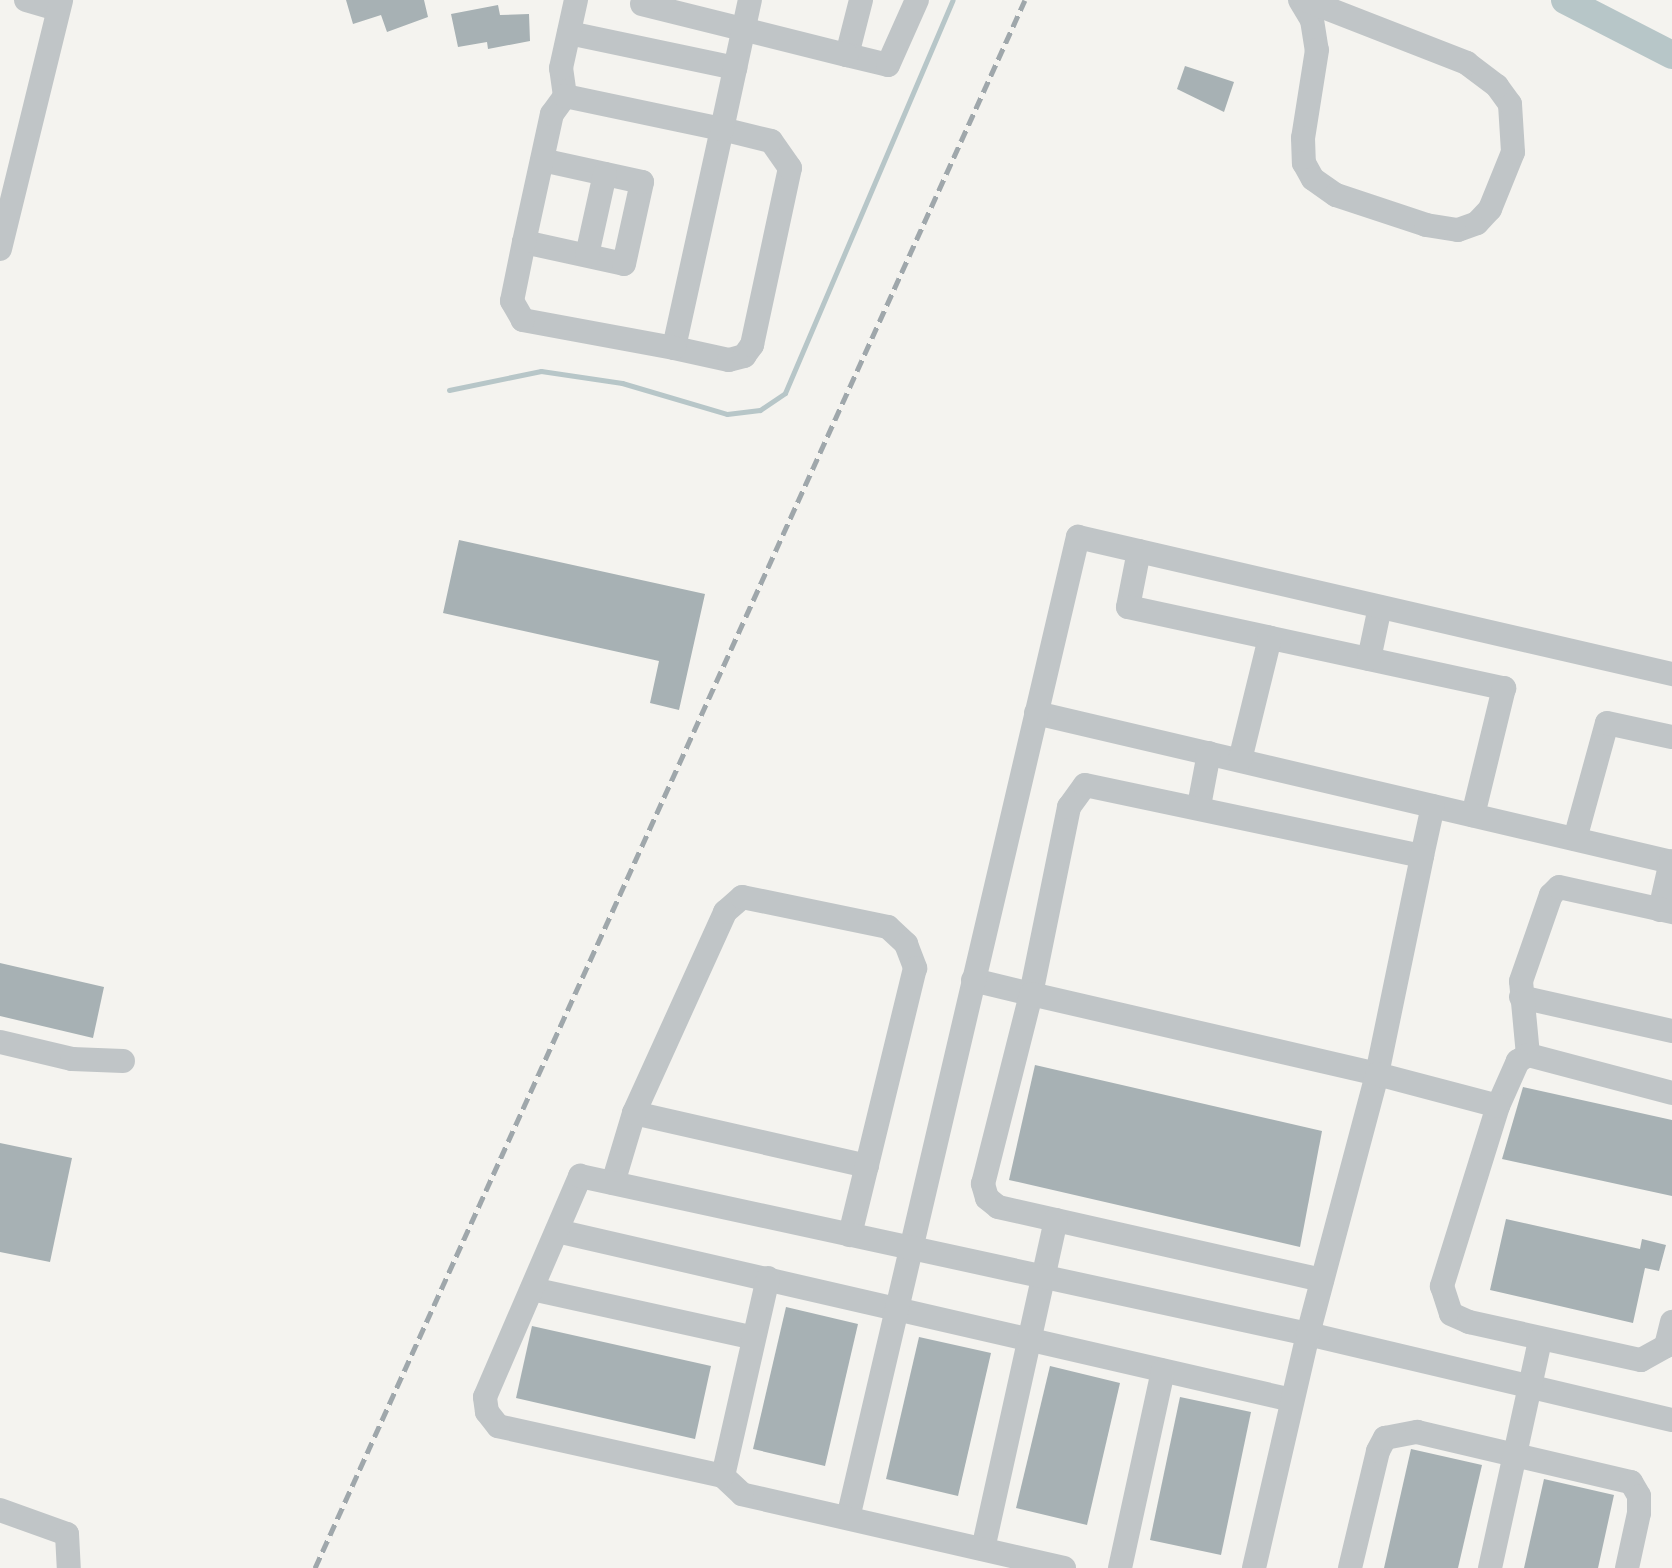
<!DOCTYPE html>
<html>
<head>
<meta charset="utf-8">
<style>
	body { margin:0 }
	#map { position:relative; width:1672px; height:1568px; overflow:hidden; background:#f4f3ef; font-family:Manrope,sans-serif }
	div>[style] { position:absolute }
	.stream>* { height:5px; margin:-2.5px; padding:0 2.5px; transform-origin:2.5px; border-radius:2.5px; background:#b7c6c8 }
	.river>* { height:28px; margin:-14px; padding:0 14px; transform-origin:14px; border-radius:14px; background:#b7c6c8 }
	.building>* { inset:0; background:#a7b1b4 }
	.minor>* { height:24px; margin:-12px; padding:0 12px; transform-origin:12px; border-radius:12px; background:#c0c5c7 }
	.rail>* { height:5px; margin-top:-2.5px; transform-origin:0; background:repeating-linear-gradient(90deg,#9fa7ab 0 12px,transparent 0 18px) }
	span { translate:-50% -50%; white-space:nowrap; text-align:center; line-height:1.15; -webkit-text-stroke:8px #fff; paint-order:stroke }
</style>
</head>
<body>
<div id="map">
	<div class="stream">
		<i style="left:449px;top:390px;width:94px;rotate:-11.7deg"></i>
		<i style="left:541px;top:371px;width:82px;rotate:8.4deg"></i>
		<i style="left:622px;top:383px;width:109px;rotate:16.4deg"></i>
		<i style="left:727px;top:414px;width:33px;rotate:-7deg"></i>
		<i style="left:760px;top:410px;width:30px;rotate:-34deg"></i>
		<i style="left:785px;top:393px;width:427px;rotate:-66.9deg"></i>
	</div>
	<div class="river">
		<i style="left:1565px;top:0;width:120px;rotate:27.2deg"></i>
	</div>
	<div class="building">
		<i style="clip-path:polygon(346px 0,424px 0,428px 17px,387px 32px,381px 15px,353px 24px)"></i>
		<i style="clip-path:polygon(498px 5px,500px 15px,529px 14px,530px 41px,488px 49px,487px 42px,458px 47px,451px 14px)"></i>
		<i style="clip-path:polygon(1185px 66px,1234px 82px,1224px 112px,1177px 89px)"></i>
		<i style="clip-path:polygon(459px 540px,705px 594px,679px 710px,650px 703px,659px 661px,443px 613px)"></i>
		<i style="clip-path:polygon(0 963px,104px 987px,93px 1038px,0 1016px)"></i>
		<i style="clip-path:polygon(1035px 1065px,1322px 1131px,1300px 1247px,1009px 1180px)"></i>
		<i style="clip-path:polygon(1523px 1087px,1672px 1120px,1672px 1196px,1502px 1159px)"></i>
		<i style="clip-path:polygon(0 1143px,72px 1158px,50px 1262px,0 1252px)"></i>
		<i style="clip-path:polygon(1506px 1219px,1640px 1249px,1642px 1239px,1666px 1245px,1659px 1271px,1645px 1268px,1633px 1323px,1490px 1290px)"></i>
		<i style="clip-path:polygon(786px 1307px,858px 1324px,825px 1466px,753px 1449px)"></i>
		<i style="clip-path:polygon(532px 1326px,711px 1366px,695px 1439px,516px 1398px)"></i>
		<i style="clip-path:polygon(919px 1337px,991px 1353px,958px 1496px,886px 1479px)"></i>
		<i style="clip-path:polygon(1050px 1366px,1120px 1383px,1087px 1525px,1016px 1508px)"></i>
		<i style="clip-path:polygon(1180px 1397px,1251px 1412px,1221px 1555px,1150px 1540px)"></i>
		<i style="clip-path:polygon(1411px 1449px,1482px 1465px,1458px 1568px,1384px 1568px)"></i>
		<i style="clip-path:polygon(1544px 1479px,1614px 1495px,1598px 1568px,1524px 1568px)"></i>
	</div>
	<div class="minor">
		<i style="left:26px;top:0;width:33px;rotate:16deg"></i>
		<i style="left:861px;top:0;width:57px;rotate:104.3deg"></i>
		<i style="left:847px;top:55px;width:42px;rotate:13.7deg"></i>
		<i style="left:888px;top:65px;width:71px;rotate:-66deg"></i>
		<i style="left:1300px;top:0;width:23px;rotate:59deg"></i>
		<i style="left:1312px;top:20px;width:30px;rotate:81deg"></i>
		<i style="left:1317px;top:50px;width:89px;rotate:99deg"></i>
		<i style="left:1303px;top:138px;width:25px;rotate:88deg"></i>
		<i style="left:1304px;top:163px;width:18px;rotate:61deg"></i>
		<i style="left:1313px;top:179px;width:28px;rotate:35deg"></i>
		<i style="left:1336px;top:195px;width:95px;rotate:18.4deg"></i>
		<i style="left:1426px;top:225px;width:32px;rotate:9deg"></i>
		<i style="left:1458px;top:230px;width:20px;rotate:-20deg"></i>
		<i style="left:1477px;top:223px;width:19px;rotate:-47deg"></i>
		<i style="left:1490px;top:209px;width:61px;rotate:-68deg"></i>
		<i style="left:1513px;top:152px;width:48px;rotate:-93.6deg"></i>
		<i style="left:1510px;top:104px;width:22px;rotate:-126deg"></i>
		<i style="left:1497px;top:86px;width:38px;rotate:-143deg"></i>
		<i style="left:1467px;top:63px;width:174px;rotate:-158.7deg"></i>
		<i style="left:642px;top:4px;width:211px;rotate:14deg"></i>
		<i style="left:569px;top:33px;width:170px;rotate:11.9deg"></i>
		<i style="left:565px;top:96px;width:28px;rotate:-98deg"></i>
		<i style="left:561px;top:68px;width:70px;rotate:-77.6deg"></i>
		<i style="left:524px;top:242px;width:102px;rotate:12.4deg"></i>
		<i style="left:624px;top:264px;width:84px;rotate:-77.6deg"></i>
		<i style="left:642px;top:182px;width:102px;rotate:-167.6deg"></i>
		<i style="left:0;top:249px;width:256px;rotate:-76.2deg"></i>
		<i style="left:587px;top:255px;width:83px;rotate:-77.5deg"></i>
		<i style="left:674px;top:348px;width:56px;rotate:12.3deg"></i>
		<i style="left:729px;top:360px;width:16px;rotate:-15deg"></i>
		<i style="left:744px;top:356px;width:14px;rotate:-54deg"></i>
		<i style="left:752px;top:345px;width:181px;rotate:-77.9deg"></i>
		<i style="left:790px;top:168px;width:33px;rotate:-125deg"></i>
		<i style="left:771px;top:141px;width:50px;rotate:-166.2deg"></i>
		<i style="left:722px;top:129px;width:224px;rotate:102.4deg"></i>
		<i style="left:674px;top:348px;width:154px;rotate:-169.5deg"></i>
		<i style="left:523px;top:320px;width:22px;rotate:-120deg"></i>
		<i style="left:512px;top:301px;width:60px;rotate:-78.5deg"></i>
		<i style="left:524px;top:242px;width:131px;rotate:-77.7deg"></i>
		<i style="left:552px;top:114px;width:22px;rotate:-54deg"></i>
		<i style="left:565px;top:96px;width:160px;rotate:11.9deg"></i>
		<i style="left:722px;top:129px;width:132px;rotate:-77.8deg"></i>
		<i style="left:1139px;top:551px;width:57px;rotate:101.1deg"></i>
		<i style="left:1128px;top:607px;width:385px;rotate:12.2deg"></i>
		<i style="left:1504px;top:688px;width:131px;rotate:103.7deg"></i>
		<i style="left:1369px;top:659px;width:53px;rotate:-78.1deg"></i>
		<i style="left:1036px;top:713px;width:653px;rotate:13.19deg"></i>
		<i style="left:1240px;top:760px;width:126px;rotate:-76.2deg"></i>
		<i style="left:1199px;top:806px;width:54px;rotate:-79.3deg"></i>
		<i style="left:1575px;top:839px;width:120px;rotate:-74.6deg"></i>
		<i style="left:1607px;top:723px;width:66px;rotate:12.2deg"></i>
		<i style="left:1660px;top:910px;width:50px;rotate:-77.3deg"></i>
		<i style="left:973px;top:980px;width:60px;rotate:13.6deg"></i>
		<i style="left:1031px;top:994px;width:191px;rotate:-78.5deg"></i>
		<i style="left:1069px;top:807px;width:27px;rotate:-54deg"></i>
		<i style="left:1085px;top:785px;width:344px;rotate:11.9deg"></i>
		<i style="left:1422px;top:856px;width:51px;rotate:-77.6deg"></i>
		<i style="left:1521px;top:997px;width:155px;rotate:12.7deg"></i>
		<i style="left:0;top:1042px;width:74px;rotate:13.3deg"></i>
		<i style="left:72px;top:1059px;width:51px;rotate:2.2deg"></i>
		<i style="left:1528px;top:1055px;width:74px;rotate:-95.4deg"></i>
		<i style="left:1521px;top:981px;width:91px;rotate:-70.8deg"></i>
		<i style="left:1551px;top:895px;width:11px;rotate:-45deg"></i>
		<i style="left:1559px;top:887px;width:116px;rotate:12.5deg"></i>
		<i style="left:1672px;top:1093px;width:149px;rotate:-165.2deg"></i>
		<i style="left:1528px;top:1055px;width:12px;rotate:149deg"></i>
		<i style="left:1518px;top:1061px;width:49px;rotate:114deg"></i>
		<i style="left:1498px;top:1106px;width:189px;rotate:107.3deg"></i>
		<i style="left:1442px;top:1286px;width:29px;rotate:72deg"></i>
		<i style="left:1451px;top:1314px;width:20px;rotate:24deg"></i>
		<i style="left:1469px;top:1322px;width:176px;rotate:12.5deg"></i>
		<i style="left:1641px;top:1360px;width:29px;rotate:-29deg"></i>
		<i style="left:1666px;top:1346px;width:25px;rotate:-76deg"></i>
		<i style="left:634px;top:1113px;width:239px;rotate:12.8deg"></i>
		<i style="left:613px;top:1183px;width:73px;rotate:-73.3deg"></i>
		<i style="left:634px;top:1113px;width:221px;rotate:-65.6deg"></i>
		<i style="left:725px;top:912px;width:23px;rotate:-41deg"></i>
		<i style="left:742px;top:897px;width:149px;rotate:11.6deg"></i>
		<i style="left:888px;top:927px;width:25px;rotate:43deg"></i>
		<i style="left:906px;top:944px;width:26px;rotate:69deg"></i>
		<i style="left:915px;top:968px;width:275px;rotate:103.7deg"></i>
		<i style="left:557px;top:1231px;width:754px;rotate:12.95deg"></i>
		<i style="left:1322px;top:1280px;width:332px;rotate:-167.3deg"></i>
		<i style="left:998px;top:1207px;width:14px;rotate:-141deg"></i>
		<i style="left:987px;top:1198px;width:15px;rotate:-106deg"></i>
		<i style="left:983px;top:1184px;width:196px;rotate:-75.8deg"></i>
		<i style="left:1031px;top:994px;width:355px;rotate:13deg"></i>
		<i style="left:1377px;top:1074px;width:223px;rotate:-78.3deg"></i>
		<i style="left:532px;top:1289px;width:227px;rotate:12.4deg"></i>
		<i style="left:723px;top:1476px;width:203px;rotate:-77.2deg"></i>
		<i style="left:0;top:1510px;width:71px;rotate:19.7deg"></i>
		<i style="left:67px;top:1534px;width:34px;rotate:87deg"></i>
		<i style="left:848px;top:1518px;width:1008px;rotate:-76.81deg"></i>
		<i style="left:1078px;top:537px;width:610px;rotate:12.99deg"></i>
		<i style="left:983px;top:1549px;width:337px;rotate:-77.5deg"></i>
		<i style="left:1064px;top:1568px;width:330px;rotate:-167.1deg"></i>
		<i style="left:742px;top:1494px;width:26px;rotate:-137deg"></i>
		<i style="left:723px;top:1476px;width:230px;rotate:-167.5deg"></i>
		<i style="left:498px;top:1426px;width:18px;rotate:-128deg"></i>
		<i style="left:487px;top:1412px;width:15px;rotate:-98deg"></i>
		<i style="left:485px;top:1397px;width:241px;rotate:-66.7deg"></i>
		<i style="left:580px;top:1176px;width:745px;rotate:12.25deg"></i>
		<i style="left:1308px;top:1334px;width:374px;rotate:13.3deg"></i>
		<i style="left:1120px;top:1568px;width:202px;rotate:-77.7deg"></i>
		<i style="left:1254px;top:1568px;width:240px;rotate:-77deg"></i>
		<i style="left:1308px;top:1334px;width:269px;rotate:-75.1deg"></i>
		<i style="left:1377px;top:1074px;width:125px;rotate:14.8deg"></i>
		<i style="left:1350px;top:1568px;width:120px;rotate:-76.5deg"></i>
		<i style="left:1378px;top:1451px;width:15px;rotate:-62deg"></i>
		<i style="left:1385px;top:1438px;width:33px;rotate:-11deg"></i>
		<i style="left:1417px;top:1432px;width:220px;rotate:13.2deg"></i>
		<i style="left:1631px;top:1482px;width:16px;rotate:60deg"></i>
		<i style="left:1639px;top:1496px;width:17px;rotate:90deg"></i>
		<i style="left:1639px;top:1513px;width:56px;rotate:102.3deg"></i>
		<i style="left:1490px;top:1568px;width:233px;rotate:-77.6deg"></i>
	</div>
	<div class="rail">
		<i style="left:315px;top:1568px;width:1721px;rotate:-65.64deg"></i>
	</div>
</div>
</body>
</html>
